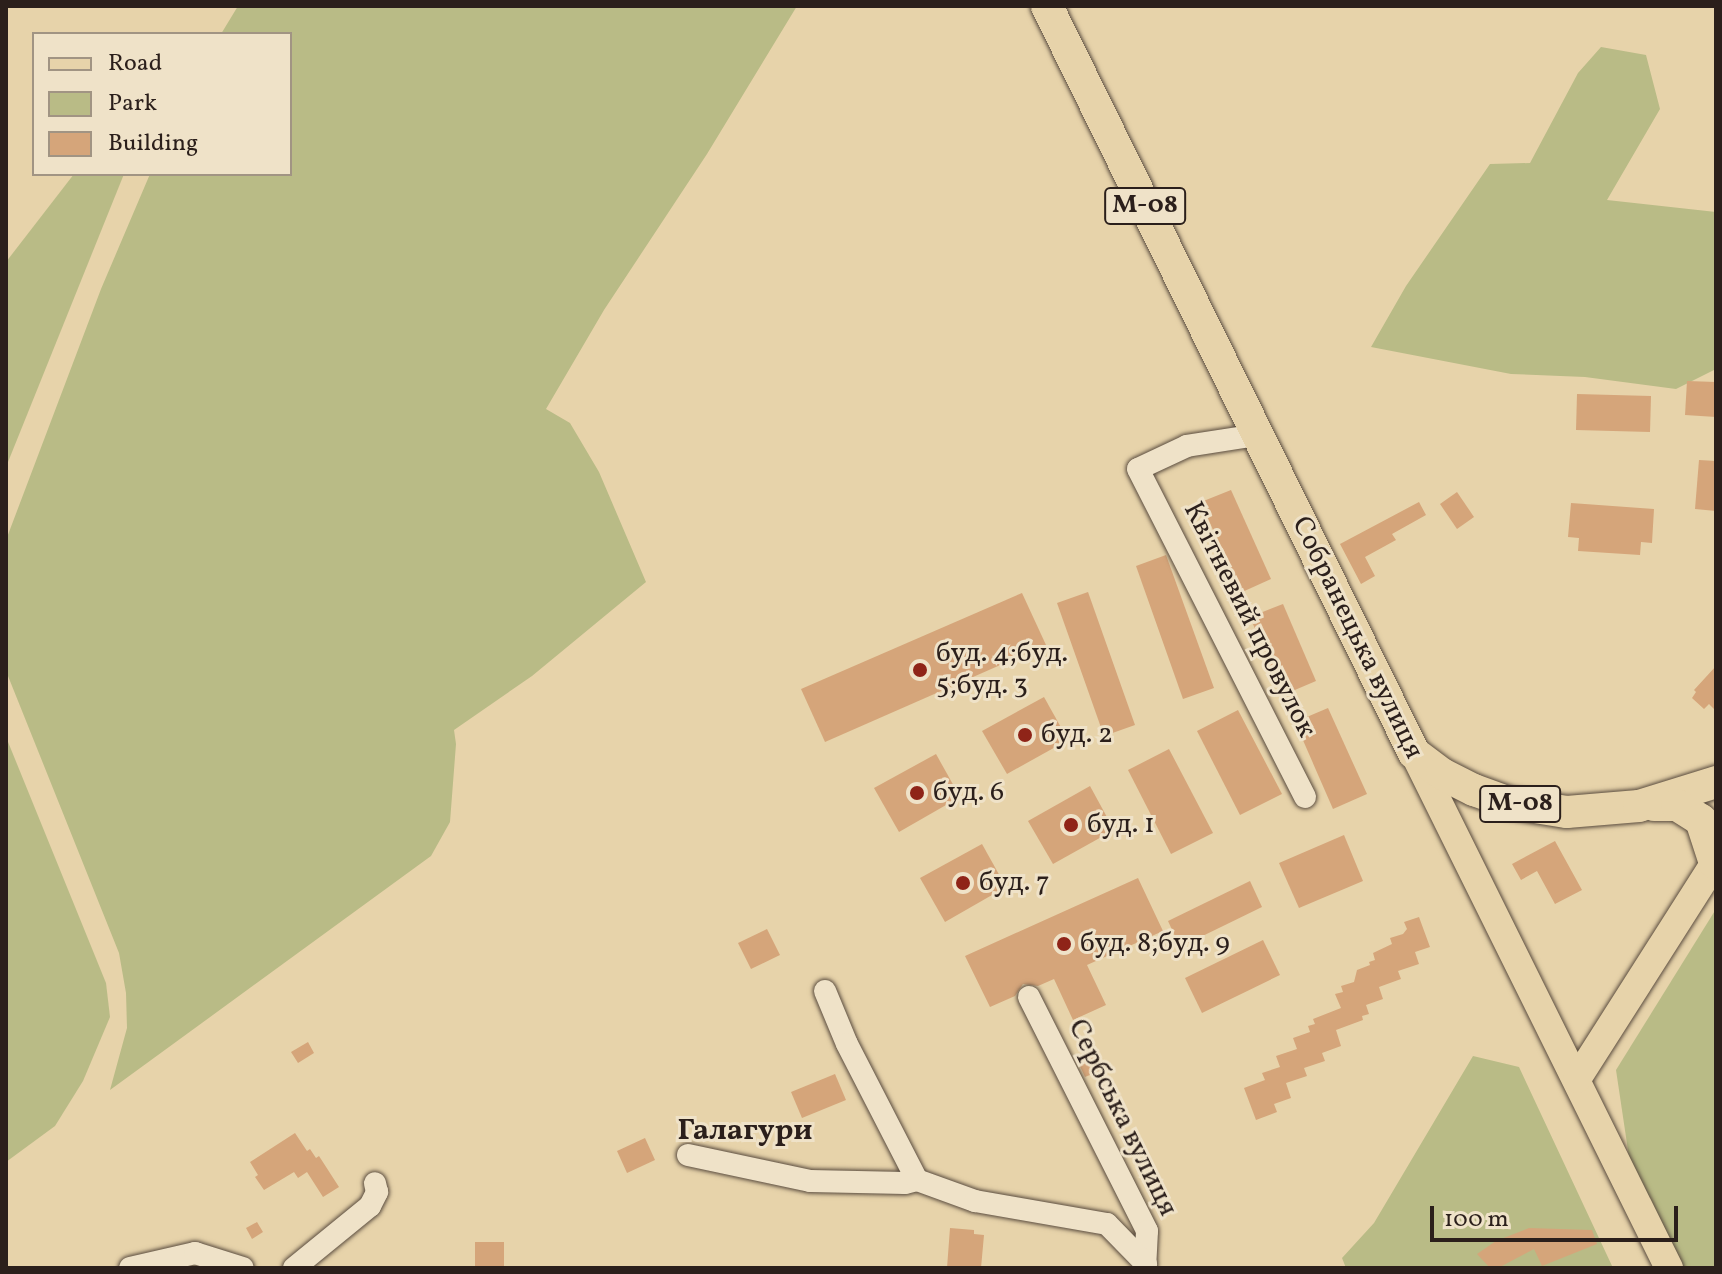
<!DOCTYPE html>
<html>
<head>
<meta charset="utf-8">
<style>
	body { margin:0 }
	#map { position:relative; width:1722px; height:1274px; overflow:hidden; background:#e7d3aa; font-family:Vollkorn,serif }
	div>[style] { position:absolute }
	.green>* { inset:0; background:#b9bb86 }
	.building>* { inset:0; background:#d5a57a }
	.roads { filter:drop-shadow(0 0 2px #5a4c3f) drop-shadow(0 0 2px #5a4c3f) }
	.minor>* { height:22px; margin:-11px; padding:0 11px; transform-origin:11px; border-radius:11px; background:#efe2c8 }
	.major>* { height:28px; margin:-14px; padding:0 14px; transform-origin:14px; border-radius:14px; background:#e7d3aa }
	.highway>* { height:32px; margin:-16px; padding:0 16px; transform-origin:16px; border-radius:16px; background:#e7d3aa }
	.dots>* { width:22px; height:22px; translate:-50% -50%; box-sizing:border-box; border:4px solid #efe2c8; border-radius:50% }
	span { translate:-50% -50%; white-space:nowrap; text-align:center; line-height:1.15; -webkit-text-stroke:6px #efe2c8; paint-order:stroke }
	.shield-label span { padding:2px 6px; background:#efe2c8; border:2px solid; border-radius:6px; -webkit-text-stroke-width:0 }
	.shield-label { font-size:26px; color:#2b1f1b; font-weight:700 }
	.street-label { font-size:28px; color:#2b1f1b }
	.poi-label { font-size:28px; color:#2b1f1b }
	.left { translate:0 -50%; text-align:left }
	.neighbourhood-label { font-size:30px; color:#2b1f1b; font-weight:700 }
	.frame { position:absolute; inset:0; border:8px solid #2b1f1b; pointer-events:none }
	.legend { position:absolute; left:32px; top:32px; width:260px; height:144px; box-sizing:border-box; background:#efe2c8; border:2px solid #a19483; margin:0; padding:10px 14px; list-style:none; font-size:24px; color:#2b1f1b }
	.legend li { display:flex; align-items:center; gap:16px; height:40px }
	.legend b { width:40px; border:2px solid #a19483 }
	.scale { position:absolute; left:1430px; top:1206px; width:248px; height:36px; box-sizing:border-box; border:4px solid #2b1f1b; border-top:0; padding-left:10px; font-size:24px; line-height:28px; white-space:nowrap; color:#2b1f1b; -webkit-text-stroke:6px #efe2c8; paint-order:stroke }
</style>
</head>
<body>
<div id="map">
	<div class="green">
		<i style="clip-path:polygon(238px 6px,797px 6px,707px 154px,604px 310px,546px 409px,570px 423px,599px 472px,646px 582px,532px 676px,454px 730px,456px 744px,450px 822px,431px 856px,110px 1090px,127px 1028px,126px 993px,119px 953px,6px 671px,6px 540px,101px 289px,150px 174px,290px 174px,290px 34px,221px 34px)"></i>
		<i style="clip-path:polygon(1601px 47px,1646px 55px,1660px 109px,1607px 200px,1716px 212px,1716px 369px,1676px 389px,1585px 377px,1511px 374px,1371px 347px,1406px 286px,1490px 164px,1530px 163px,1578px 73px)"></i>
		<i style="clip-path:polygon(74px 174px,124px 174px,6px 467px,6px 262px)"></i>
		<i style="clip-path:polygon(6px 737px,106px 983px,110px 1017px,83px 1081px,55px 1126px,6px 1162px)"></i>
		<i style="clip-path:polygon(1716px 909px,1716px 1268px,1682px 1268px,1629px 1157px,1616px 1070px)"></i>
		<i style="clip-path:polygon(1473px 1056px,1519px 1067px,1613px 1268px,1346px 1268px,1342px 1258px,1374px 1223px)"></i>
	</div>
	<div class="building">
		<i style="clip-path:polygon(1687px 381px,1716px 382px,1716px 417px,1685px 415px)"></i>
		<i style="clip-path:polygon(1577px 394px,1651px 396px,1650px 432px,1576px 430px)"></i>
		<i style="clip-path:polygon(1699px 460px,1716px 461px,1716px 511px,1695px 509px)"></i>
		<i style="clip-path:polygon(1231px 490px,1271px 579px,1240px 593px,1201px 502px)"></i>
		<i style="clip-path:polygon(1457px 492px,1474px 517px,1457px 529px,1440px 504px)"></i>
		<i style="clip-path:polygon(1419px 502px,1426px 515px,1392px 534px,1396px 540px,1365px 557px,1375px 576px,1361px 584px,1340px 544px)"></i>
		<i style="clip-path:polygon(1571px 503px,1654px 509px,1652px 543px,1641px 542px,1640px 555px,1578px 551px,1579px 538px,1568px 537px)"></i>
		<i style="clip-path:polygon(1166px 555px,1214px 688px,1183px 699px,1136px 566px)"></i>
		<i style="clip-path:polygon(1088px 592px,1135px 725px,1104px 736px,1057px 603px)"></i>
		<i style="clip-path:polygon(1022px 593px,1046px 645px,825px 742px,801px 689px)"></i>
		<i style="clip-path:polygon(1283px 604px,1316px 681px,1283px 695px,1250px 617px)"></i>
		<i style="clip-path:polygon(1716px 666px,1716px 711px,1709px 704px,1704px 709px,1692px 698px,1696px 692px,1694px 690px)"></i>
		<i style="clip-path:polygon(1044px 697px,1068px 740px,1007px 774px,982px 731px)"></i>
		<i style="clip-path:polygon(1328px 708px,1367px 794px,1333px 809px,1295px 722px)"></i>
		<i style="clip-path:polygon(1238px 710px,1282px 794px,1240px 815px,1197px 731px)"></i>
		<i style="clip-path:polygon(1169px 749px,1213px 833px,1171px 854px,1128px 770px)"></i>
		<i style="clip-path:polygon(936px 754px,960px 797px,899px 832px,874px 788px)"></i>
		<i style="clip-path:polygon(1090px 786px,1114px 830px,1053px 864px,1028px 821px)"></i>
		<i style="clip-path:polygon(1344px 835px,1363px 881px,1299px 908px,1279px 863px)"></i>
		<i style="clip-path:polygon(1555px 841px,1582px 890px,1555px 904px,1537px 871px,1521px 880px,1512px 864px)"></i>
		<i style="clip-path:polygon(982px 844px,1006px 887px,945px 922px,920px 878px)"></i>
		<i style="clip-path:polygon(1138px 878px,1163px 931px,1087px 965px,1106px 1005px,1073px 1020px,1054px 979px,1038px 986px,1023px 984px,1015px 996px,990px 1007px,965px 956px)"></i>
		<i style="clip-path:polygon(1250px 881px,1262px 907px,1180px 947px,1168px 921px)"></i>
		<i style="clip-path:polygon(1419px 917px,1430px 947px,1415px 952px,1419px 964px,1398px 971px,1401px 979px,1379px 987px,1383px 999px,1366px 1005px,1369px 1014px,1362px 1016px,1363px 1020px,1336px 1030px,1341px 1046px,1322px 1053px,1325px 1061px,1304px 1068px,1307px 1076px,1286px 1083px,1291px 1098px,1274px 1104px,1277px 1112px,1256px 1120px,1244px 1088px,1265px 1080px,1262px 1073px,1280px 1067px,1276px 1056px,1297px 1049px,1293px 1038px,1310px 1032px,1308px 1026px,1315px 1024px,1313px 1019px,1341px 1008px,1335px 994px,1343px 992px,1341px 986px,1354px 982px,1357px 970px,1370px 965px,1369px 962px,1375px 960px,1373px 953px,1392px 944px,1390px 938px,1403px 934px,1407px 929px,1404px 922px)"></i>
		<i style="clip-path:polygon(767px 929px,780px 955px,751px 969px,738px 943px)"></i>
		<i style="clip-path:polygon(1263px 940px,1280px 975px,1202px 1013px,1185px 978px)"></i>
		<i style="clip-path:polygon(308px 1042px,314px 1053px,298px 1063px,291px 1052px)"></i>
		<i style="clip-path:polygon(1096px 1055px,1102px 1070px,1085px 1077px,1078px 1062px)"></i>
		<i style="clip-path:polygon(835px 1074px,846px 1100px,802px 1118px,791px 1092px)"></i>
		<i style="clip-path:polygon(295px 1133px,307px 1151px,310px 1149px,316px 1158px,319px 1156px,339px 1187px,323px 1197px,307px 1172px,298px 1178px,294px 1172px,264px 1190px,255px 1177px,258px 1175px,250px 1162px)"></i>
		<i style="clip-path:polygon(645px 1138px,655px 1160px,627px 1173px,617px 1151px)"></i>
		<i style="clip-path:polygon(257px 1222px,263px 1232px,252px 1239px,246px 1228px)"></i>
		<i style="clip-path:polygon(950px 1228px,974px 1230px,974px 1234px,984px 1235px,981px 1268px,947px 1268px)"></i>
		<i style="clip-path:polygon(1529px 1228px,1592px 1230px,1597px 1244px,1542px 1266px,1534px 1249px,1498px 1268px,1490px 1268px,1477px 1254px,1496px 1241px)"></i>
		<i style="clip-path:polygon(475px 1242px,504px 1242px,504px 1268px,475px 1268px)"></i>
	</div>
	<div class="roads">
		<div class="minor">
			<i style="left:1257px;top:435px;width:71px;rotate:171.1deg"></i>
			<i style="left:1187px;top:446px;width:54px;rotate:154.9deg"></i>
			<i style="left:1138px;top:469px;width:368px;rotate:63deg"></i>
			<i style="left:825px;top:991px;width:57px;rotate:67.5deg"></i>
			<i style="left:847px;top:1044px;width:153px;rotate:62.8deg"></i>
			<i style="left:1029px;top:997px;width:262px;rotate:63.2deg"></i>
			<i style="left:1147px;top:1231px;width:37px;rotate:93deg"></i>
			<i style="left:688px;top:1155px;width:125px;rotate:12deg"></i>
			<i style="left:810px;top:1181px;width:95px;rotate:1.2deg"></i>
			<i style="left:905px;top:1183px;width:12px;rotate:-14deg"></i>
			<i style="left:917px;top:1180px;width:62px;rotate:19.9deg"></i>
			<i style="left:975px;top:1201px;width:134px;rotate:9.9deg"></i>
			<i style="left:1107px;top:1224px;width:56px;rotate:45.7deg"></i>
			<i style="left:130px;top:1268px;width:67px;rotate:-13deg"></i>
			<i style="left:195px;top:1253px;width:50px;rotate:17.4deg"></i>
			<i style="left:294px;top:1268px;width:98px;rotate:-39.2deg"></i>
			<i style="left:370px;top:1206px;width:16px;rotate:-63deg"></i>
			<i style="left:377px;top:1192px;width:9px;rotate:-103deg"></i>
		</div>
		<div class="major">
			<i style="left:1414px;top:753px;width:575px;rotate:63.66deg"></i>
			<i style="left:1577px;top:1079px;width:259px;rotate:-57.5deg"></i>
		</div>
		<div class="highway">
			<i style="left:1047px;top:6px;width:832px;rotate:63.84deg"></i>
			<i style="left:1414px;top:753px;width:35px;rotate:37deg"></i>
			<i style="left:1442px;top:774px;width:36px;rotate:27deg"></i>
			<i style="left:1474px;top:790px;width:38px;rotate:20deg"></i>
			<i style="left:1510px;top:803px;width:58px;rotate:9deg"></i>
			<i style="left:1567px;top:812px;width:72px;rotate:-4.8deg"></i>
			<i style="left:1639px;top:806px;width:81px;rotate:-17.3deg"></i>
			<i style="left:1654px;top:805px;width:23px"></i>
			<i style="left:1677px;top:805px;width:28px;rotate:32deg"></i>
			<i style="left:1701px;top:820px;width:45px;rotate:72deg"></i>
		</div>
	</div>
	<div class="dots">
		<i style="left:920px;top:670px;background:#8f2418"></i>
		<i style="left:1025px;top:735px;background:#8f2418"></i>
		<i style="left:917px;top:793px;background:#8f2418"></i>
		<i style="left:1071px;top:825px;background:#8f2418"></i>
		<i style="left:963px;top:883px;background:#8f2418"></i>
		<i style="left:1064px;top:944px;background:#8f2418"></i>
	</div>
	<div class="shield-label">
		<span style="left:1145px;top:206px">М-08</span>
		<span style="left:1520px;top:804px">М-08</span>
	</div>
	<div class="street-label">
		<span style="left:1249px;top:620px;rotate:63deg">Квітневий провулок</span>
		<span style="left:1357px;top:638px;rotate:64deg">Собранецька вулиця</span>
		<span style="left:1122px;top:1118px;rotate:64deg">Сербська вулиця</span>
	</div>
	<div class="poi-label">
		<span class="left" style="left:936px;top:670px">буд. 4;буд.<br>5;буд. 3</span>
		<span class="left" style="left:1041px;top:735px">буд. 2</span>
		<span class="left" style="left:933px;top:793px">буд. 6</span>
		<span class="left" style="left:1087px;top:825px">буд. 1</span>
		<span class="left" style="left:979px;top:883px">буд. 7</span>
		<span class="left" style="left:1080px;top:944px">буд. 8;буд. 9</span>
	</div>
	<div class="neighbourhood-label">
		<span style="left:745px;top:1131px">Галагури</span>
	</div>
	<div class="frame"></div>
	<ul class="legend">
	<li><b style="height:10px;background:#e7d3aa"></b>Road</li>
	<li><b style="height:22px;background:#b9bb86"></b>Park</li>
	<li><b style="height:22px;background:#d5a57a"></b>Building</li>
	</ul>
	<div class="scale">100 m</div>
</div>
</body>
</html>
